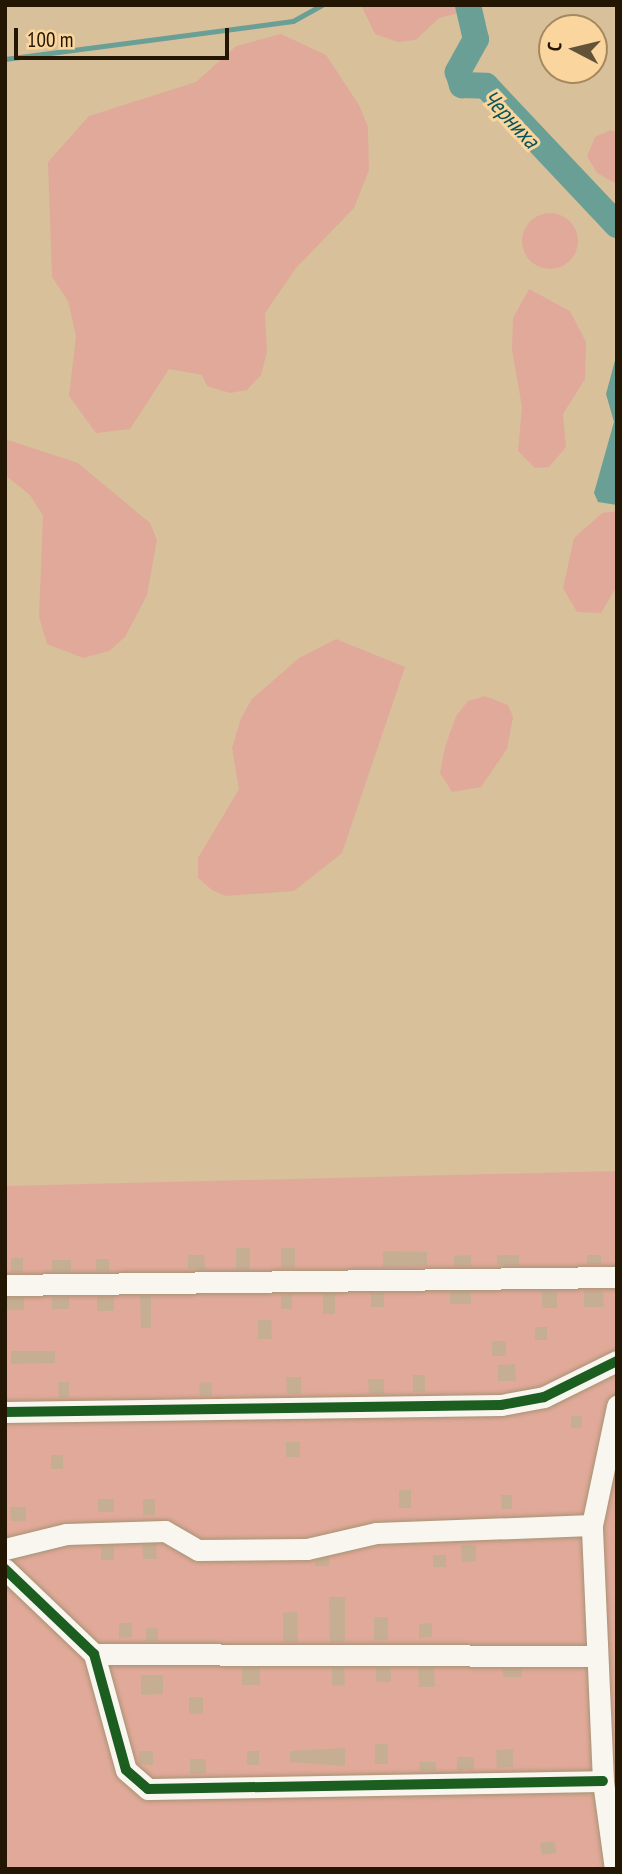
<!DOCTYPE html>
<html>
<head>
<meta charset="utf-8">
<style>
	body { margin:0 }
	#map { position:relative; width:622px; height:1874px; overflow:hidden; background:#d8c09a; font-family:"PT Sans Narrow",sans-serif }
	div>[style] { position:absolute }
	.green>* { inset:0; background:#e1a999 }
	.round { border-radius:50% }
	.water>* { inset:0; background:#6a9f96 }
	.stream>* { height:4.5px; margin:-2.25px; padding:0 2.25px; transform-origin:2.25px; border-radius:2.25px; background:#6a9f96 }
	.river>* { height:26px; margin:-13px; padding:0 13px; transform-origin:13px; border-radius:13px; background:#6a9f96 }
	.building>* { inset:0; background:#c6ae93 }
	.roads { filter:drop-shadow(0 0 2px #a69374) drop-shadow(0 0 2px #a69374) }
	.minor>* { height:21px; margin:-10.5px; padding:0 10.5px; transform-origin:10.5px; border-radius:10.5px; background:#f9f6f0 }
	.cycleway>* { height:10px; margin:-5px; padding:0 5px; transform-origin:5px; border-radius:5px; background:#1b5e20 }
	span { translate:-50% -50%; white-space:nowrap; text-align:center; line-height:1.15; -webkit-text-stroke:6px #fad59d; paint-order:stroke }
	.water-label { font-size:23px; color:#095457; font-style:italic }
	.frame { position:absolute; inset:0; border:7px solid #231602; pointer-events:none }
	.north { position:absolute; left:538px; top:14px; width:70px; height:70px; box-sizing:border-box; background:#fad59d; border:2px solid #a4895f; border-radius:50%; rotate:277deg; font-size:19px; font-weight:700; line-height:28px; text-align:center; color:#231602 }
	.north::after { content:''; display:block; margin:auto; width:24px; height:32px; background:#625237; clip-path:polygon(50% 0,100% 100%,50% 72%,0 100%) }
	.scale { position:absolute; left:14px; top:28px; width:215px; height:32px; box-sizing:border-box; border:4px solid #231602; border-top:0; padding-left:9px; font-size:21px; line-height:24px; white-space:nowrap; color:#231602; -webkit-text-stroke:5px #fad59d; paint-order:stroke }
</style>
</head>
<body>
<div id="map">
	<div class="green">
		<i style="clip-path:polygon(361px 5px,490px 5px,439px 18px,416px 40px,398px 42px,375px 34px)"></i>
		<i style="clip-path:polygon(281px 34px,326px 55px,359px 105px,368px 127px,369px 170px,354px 208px,296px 268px,265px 313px,267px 352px,261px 375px,247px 390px,230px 393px,207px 386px,202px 375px,169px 369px,130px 429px,96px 433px,69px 396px,76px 336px,68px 301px,52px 277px,48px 162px,89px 116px,196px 82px,236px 46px)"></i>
		<i style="clip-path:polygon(611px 130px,617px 132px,615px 183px,597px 173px,587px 156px,595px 137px)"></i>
		<i class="round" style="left:522px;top:213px;width:56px;height:56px"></i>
		<i style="clip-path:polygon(529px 289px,570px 311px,586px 342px,585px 379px,563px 414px,566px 447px,549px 467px,535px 468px,518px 451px,522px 407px,512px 350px,513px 318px)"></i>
		<i style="clip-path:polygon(5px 439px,78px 463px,150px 523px,157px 540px,147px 595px,125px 637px,109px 651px,83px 658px,47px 644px,39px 617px,43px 516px,30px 495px,5px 475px)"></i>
		<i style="clip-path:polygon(617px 511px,617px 586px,601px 613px,577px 612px,563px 588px,574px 538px,602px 513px)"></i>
		<i style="clip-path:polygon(336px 639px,405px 667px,342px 853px,294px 891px,225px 896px,212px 890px,198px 878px,198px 858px,239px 789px,232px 748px,241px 718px,252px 699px,299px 658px)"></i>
		<i style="clip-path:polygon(485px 696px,508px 705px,513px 717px,507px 749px,481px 787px,452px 792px,440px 773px,445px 747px,456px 716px,468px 701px)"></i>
		<i style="clip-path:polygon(617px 1171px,617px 1869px,5px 1869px,5px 1186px)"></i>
	</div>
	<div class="water">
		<i style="clip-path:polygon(617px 353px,617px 505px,598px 502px,594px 493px,614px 422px,606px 394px)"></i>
	</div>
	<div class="stream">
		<i style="left:5px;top:59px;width:290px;rotate:-7.5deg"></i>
		<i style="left:293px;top:21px;width:33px;rotate:-29deg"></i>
	</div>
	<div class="river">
		<i style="left:468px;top:5px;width:35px;rotate:77deg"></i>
		<i style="left:476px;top:39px;width:38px;rotate:119deg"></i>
		<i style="left:458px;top:72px;width:14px;rotate:73deg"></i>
		<i style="left:462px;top:85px;width:24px;rotate:2deg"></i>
		<i style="left:486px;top:86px;width:191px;rotate:46.7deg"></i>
	</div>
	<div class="building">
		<i style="clip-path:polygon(236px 1248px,250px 1248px,250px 1269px,236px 1269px)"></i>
		<i style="clip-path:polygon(281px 1248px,295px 1248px,295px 1268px,281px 1268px)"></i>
		<i style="clip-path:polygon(383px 1251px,427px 1252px,427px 1266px,383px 1267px)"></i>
		<i style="clip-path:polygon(188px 1255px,204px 1255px,205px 1269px,188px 1269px)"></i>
		<i style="clip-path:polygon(471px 1255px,471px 1266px,454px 1266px,454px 1256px)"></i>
		<i style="clip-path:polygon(497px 1255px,519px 1255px,519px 1265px,497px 1265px)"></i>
		<i style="clip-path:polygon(587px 1255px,601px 1255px,601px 1264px,587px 1264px)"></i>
		<i style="clip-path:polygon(11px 1258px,23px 1258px,23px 1272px,11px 1272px)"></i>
		<i style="clip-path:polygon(96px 1259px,109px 1259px,109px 1271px,96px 1271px)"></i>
		<i style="clip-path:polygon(52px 1260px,71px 1260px,71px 1271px,52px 1271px)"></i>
		<i style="clip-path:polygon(584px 1291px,603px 1291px,604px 1307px,584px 1307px)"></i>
		<i style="clip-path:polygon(450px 1292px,471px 1292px,471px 1304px,450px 1304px)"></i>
		<i style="clip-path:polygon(542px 1292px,557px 1292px,557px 1308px,542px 1308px)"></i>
		<i style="clip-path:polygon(371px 1293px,384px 1293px,384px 1307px,371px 1307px)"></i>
		<i style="clip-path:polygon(292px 1294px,292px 1309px,281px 1309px,281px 1295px)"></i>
		<i style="clip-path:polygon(323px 1294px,335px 1294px,335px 1314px,323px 1314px)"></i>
		<i style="clip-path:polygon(140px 1296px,151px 1296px,151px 1328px,141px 1328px)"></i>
		<i style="clip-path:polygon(69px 1297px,69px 1309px,52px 1309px,52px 1298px)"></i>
		<i style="clip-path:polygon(97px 1297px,114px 1297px,114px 1311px,97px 1311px)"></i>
		<i style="clip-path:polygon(6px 1298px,24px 1298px,24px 1310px,6px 1310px)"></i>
		<i style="clip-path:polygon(258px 1320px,271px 1320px,272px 1339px,258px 1339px)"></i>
		<i style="clip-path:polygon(535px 1327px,547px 1327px,547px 1340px,535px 1340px)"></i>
		<i style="clip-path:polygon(492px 1341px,506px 1341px,506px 1356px,492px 1356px)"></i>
		<i style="clip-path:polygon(11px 1351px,55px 1351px,55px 1363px,11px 1364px)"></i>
		<i style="clip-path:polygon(515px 1364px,516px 1381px,498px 1381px,498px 1365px)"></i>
		<i style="clip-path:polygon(413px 1375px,425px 1375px,425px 1392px,413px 1392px)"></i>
		<i style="clip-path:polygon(286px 1377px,301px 1377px,301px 1394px,287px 1394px)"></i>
		<i style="clip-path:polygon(368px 1379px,384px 1379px,384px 1394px,369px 1394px)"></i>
		<i style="clip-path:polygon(58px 1382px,69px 1382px,69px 1398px,59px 1398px)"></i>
		<i style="clip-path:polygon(212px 1382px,212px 1396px,200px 1396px,199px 1383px)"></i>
		<i style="clip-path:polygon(571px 1416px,582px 1416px,582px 1428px,571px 1428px)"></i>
		<i style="clip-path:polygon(286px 1442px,300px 1442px,300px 1457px,286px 1457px)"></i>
		<i style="clip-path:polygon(51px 1455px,63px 1455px,63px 1469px,51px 1469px)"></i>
		<i style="clip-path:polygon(399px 1490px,411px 1490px,411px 1508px,399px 1508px)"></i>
		<i style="clip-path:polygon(501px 1495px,512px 1495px,512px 1509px,502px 1509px)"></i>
		<i style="clip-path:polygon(98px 1499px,114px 1499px,114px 1512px,98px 1512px)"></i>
		<i style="clip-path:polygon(143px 1499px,155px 1499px,155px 1515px,143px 1515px)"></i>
		<i style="clip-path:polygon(10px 1507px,26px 1507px,26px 1521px,11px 1521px)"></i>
		<i style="clip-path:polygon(156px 1544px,157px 1559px,143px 1559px,142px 1545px)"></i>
		<i style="clip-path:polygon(461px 1545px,476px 1545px,476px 1561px,462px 1562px)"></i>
		<i style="clip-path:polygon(101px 1546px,114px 1546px,114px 1560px,101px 1560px)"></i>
		<i style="clip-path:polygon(433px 1555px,446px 1555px,446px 1567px,433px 1567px)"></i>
		<i style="clip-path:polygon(329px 1557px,329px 1566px,315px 1566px,315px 1561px)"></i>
		<i style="clip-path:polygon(329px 1597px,345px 1597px,345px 1642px,330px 1642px)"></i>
		<i style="clip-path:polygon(297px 1612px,298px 1642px,283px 1642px,283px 1613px)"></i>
		<i style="clip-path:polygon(374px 1617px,388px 1617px,388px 1640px,374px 1641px)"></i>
		<i style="clip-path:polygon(119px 1623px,132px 1623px,132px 1637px,119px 1638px)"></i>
		<i style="clip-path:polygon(432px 1623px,432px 1637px,419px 1638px,419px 1624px)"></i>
		<i style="clip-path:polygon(146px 1628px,158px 1628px,158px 1641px,146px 1641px)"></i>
		<i style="clip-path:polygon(242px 1668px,260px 1668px,260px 1685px,242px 1685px)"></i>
		<i style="clip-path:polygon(332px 1668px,344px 1668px,345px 1685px,332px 1686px)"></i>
		<i style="clip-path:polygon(376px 1668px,391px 1668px,391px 1682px,376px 1682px)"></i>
		<i style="clip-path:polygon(418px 1668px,434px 1668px,435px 1687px,419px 1687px)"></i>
		<i style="clip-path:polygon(503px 1669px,522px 1669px,522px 1677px,503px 1677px)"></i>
		<i style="clip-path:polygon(141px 1675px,163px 1675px,163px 1694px,141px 1695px)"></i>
		<i style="clip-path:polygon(189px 1697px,203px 1697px,203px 1714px,189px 1714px)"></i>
		<i style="clip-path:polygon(375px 1744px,388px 1744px,388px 1764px,375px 1764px)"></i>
		<i style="clip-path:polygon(345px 1748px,345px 1766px,290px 1762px,290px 1751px)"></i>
		<i style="clip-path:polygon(513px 1749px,513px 1767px,497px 1768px,496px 1750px)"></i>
		<i style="clip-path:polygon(139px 1751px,153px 1751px,153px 1765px,139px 1764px)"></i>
		<i style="clip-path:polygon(247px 1751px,259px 1751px,259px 1765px,247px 1765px)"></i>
		<i style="clip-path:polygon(457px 1757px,474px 1757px,474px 1770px,457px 1770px)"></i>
		<i style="clip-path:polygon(190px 1759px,206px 1759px,206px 1774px,190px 1774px)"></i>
		<i style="clip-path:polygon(419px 1762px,436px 1762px,436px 1771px,420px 1771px)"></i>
		<i style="clip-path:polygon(554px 1841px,557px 1853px,542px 1855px,540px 1843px)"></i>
	</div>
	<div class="roads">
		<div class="minor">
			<i style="left:5px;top:1285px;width:612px;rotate:-0.75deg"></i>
			<i style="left:5px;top:1412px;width:496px;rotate:-0.8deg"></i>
			<i style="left:501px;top:1405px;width:44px;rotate:-10.5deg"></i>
			<i style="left:544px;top:1397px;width:81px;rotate:-26.3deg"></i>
			<i style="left:5px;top:1549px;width:63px;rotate:-13.8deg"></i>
			<i style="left:66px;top:1534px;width:99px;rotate:-1.7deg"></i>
			<i style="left:165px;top:1531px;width:38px;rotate:30deg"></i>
			<i style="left:198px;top:1550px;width:109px;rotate:-0.5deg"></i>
			<i style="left:307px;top:1549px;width:71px;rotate:-13.1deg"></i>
			<i style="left:376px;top:1533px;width:216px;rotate:-2.1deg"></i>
			<i style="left:5px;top:1569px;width:123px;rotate:43.7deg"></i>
			<i style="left:94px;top:1654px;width:120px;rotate:74.6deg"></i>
			<i style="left:126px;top:1770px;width:29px;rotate:41deg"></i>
			<i style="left:148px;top:1789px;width:455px;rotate:-1deg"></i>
			<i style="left:94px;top:1654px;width:501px;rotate:0.23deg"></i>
			<i style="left:615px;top:1869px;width:89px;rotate:-97.8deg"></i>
			<i style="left:603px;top:1781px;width:256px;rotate:-92.5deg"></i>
			<i style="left:592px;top:1525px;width:122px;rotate:-78.1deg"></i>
		</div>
	</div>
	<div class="cycleway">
		<i style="left:5px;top:1412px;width:496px;rotate:-0.8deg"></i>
		<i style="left:501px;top:1405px;width:44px;rotate:-10.5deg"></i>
		<i style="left:544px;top:1397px;width:81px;rotate:-26.3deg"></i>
		<i style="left:5px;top:1569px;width:123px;rotate:43.7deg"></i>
		<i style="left:94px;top:1654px;width:120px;rotate:74.6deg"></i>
		<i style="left:126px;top:1770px;width:29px;rotate:41deg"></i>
		<i style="left:148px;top:1789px;width:455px;rotate:-1deg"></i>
	</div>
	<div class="water-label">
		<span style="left:511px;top:119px;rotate:47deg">Черниха</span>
	</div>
	<div class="frame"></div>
	<div class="north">С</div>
	<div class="scale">100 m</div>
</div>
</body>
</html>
